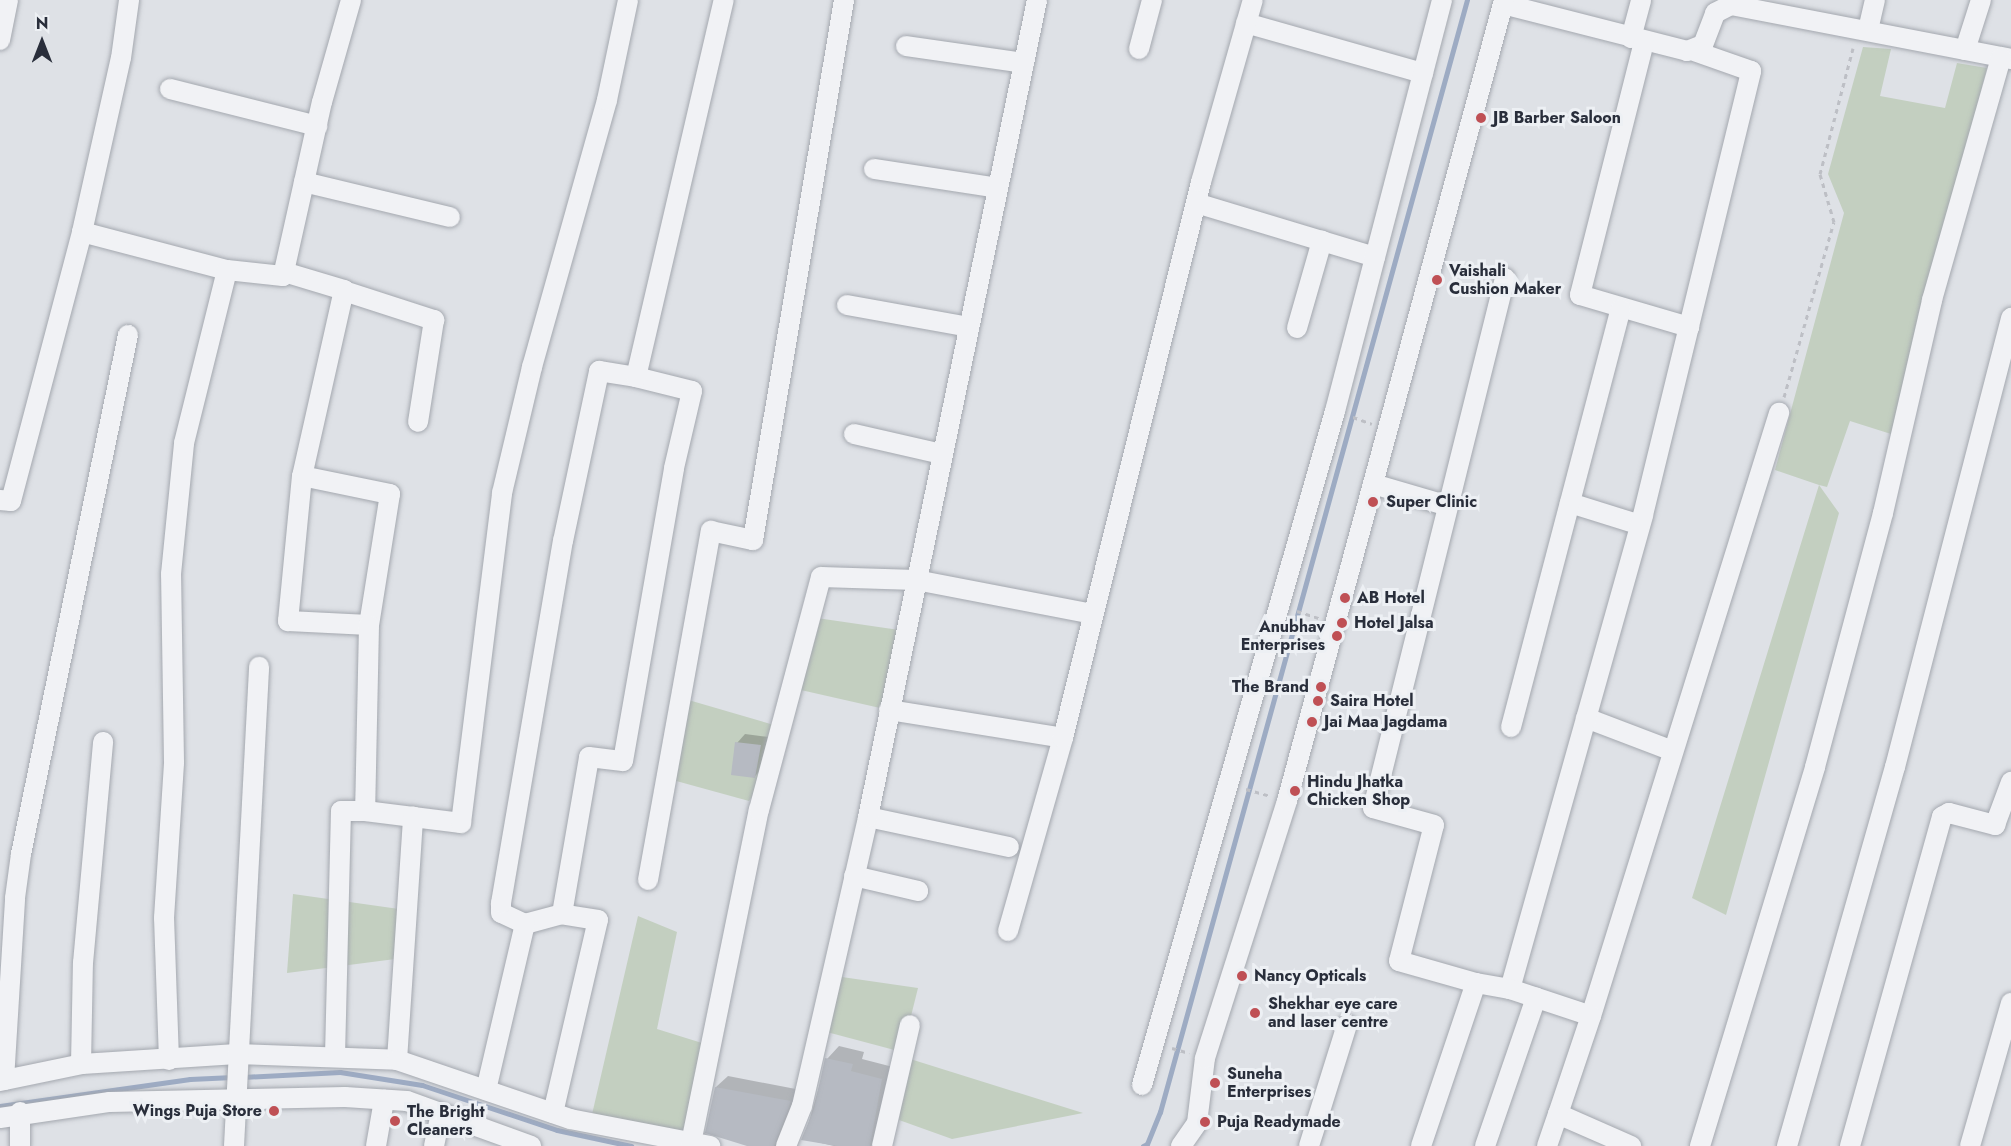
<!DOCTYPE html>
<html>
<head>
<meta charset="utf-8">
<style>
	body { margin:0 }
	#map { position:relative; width:2011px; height:1146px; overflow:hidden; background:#dee1e6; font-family:Jost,sans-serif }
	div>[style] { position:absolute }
	.green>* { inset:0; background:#c3cfc0 }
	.shadow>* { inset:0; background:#0003 }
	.stream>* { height:5px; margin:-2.5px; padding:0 2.5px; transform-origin:2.5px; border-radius:2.5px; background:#9dabc3 }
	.building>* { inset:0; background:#b6bac2 }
	.path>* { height:3px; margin-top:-1.5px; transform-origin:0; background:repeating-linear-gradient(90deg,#bdbfc5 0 4.5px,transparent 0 9px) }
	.roads { filter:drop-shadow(0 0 2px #a4a8af) drop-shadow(0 0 2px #a4a8af) }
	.minor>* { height:20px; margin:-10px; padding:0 10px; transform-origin:10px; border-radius:10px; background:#f1f2f5 }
	.dots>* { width:16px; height:16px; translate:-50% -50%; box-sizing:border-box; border:3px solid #edf0f4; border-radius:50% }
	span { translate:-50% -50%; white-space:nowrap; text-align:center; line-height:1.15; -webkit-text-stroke:6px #edf0f4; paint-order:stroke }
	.poi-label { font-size:16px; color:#292e3b; font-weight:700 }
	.left { translate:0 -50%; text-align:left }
	.right { translate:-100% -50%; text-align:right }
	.north { position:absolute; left:12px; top:12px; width:60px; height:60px; -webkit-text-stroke:4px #edf0f4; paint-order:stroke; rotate:0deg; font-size:16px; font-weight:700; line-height:24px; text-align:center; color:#292e3b }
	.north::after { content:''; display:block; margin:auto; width:21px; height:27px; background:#292e3b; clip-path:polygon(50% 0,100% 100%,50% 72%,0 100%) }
</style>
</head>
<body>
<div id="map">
	<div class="green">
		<i style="clip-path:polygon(1863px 47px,1891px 49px,1880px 96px,1945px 108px,1957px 63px,1987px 68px,1891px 434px,1850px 421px,1827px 487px,1819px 485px,1839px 513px,1726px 915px,1692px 898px,1819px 485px,1775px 470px,1844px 213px,1828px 174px)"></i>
		<i style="clip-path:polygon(810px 617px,906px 631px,889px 710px,792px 688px)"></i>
		<i style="clip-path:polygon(685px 699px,774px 725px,765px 778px,749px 801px,669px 779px)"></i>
		<i style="clip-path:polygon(293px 894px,406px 910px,403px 958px,287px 973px)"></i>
		<i style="clip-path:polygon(638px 916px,677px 932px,657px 1029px,702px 1043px,688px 1136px,590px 1123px)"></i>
		<i style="clip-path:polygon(835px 976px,918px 988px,902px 1052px,823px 1031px)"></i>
		<i style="clip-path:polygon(907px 1058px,1083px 1113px,952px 1139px,899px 1120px)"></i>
	</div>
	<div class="shadow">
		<i style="clip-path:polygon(745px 734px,769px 737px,763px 768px,755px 776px,737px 743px)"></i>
		<i style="clip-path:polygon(839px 1046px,864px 1052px,862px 1059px,893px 1067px,882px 1146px,834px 1146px,804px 1139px,827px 1059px)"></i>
		<i style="clip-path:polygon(728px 1076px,801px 1090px,780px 1146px,754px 1146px,707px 1132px,716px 1087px)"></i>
	</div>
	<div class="stream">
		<i style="left:243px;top:1077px;width:97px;rotate:-3deg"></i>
		<i style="left:340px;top:1072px;width:83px;rotate:9deg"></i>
		<i style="left:422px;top:1085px;width:142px;rotate:18.4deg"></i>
		<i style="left:557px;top:1130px;width:76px;rotate:12.2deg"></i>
		<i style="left:0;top:1106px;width:192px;rotate:-8.1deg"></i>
		<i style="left:190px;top:1079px;width:43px;rotate:-2.7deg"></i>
		<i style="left:1143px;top:1146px;width:4px;rotate:-27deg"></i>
		<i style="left:1147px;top:1144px;width:35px;rotate:-68deg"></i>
		<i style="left:1160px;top:1112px;width:1154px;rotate:-74.57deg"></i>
	</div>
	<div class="building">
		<i style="clip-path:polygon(735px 742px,761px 745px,755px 778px,731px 775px)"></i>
		<i style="clip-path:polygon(825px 1058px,853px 1064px,851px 1071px,882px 1079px,870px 1146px,837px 1146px,801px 1140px,814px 1109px)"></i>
		<i style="clip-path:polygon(715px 1087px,791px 1101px,774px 1146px,747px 1146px,705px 1133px)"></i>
	</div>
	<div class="path">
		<i style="left:1784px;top:397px;width:182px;rotate:-74.1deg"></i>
		<i style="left:1834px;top:222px;width:50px;rotate:-106.3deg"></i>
		<i style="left:1820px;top:174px;width:130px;rotate:-75.3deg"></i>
		<i style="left:1353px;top:417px;width:20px;rotate:20deg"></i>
		<i style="left:1297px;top:611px;width:23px;rotate:18deg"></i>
		<i style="left:1274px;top:684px;width:26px;rotate:11deg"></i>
		<i style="left:1246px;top:789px;width:26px;rotate:16deg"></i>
		<i style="left:1172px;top:1048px;width:18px;rotate:16deg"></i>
	</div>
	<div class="roads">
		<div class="minor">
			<i style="left:1503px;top:4px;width:190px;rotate:14.3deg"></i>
			<i style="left:1687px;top:51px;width:17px;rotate:-21deg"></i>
			<i style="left:1703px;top:45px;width:34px;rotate:-69deg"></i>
			<i style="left:1715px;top:13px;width:18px;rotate:-27deg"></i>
			<i style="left:1731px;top:5px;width:285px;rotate:10.9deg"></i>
			<i style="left:1246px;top:23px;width:184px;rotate:15.8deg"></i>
			<i style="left:1868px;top:30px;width:31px;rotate:-77deg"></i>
			<i style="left:1631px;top:38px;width:39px;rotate:-75deg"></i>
			<i style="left:0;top:40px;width:41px;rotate:-78.7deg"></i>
			<i style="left:1644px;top:42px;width:261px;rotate:104.2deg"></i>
			<i style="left:1580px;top:295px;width:114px;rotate:16.4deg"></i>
			<i style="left:906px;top:46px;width:119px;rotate:8.2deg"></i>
			<i style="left:1139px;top:49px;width:51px;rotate:-75.1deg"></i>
			<i style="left:1965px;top:50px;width:52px;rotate:-72.3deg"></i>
			<i style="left:170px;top:89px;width:152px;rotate:14.1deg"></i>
			<i style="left:874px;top:169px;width:125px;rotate:8.7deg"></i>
			<i style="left:304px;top:182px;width:150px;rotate:13.5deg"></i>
			<i style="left:1196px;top:203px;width:187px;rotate:16.8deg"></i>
			<i style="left:82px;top:232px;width:150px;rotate:14.7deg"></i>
			<i style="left:284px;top:272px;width:63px;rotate:16.7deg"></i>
			<i style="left:344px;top:290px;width:191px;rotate:102.7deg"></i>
			<i style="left:302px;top:476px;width:146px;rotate:95.5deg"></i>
			<i style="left:288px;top:621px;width:81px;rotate:2.8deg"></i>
			<i style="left:344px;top:291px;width:95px;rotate:17.9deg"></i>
			<i style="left:434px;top:320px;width:103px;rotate:98.9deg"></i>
			<i style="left:847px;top:305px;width:124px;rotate:10.2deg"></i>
			<i style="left:1297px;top:328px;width:91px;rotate:-74deg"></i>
			<i style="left:854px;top:434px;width:90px;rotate:12.8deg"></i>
			<i style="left:302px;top:476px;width:90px;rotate:11.6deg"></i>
			<i style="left:390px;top:494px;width:133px;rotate:99.1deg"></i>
			<i style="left:369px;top:625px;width:186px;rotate:91.2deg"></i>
			<i style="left:365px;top:811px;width:97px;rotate:7.1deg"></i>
			<i style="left:461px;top:823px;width:333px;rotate:-82.9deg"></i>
			<i style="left:502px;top:493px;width:130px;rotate:-76.6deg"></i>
			<i style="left:532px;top:367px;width:277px;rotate:-74.3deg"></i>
			<i style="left:607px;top:100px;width:102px;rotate:-78.1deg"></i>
			<i style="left:1373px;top:484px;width:78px;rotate:16.3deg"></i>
			<i style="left:0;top:500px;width:11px;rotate:5deg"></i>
			<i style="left:11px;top:501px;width:278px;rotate:-75.2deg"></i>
			<i style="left:82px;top:232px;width:178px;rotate:-77.4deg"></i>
			<i style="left:121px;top:58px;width:59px;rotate:-82.1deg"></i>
			<i style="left:1570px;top:503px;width:73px;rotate:17.4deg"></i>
			<i style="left:889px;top:710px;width:176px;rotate:9.1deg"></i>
			<i style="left:1586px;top:718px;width:93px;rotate:20.8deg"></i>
			<i style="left:1511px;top:727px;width:432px;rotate:-75.3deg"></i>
			<i style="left:868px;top:817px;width:144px;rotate:12deg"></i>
			<i style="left:854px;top:876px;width:66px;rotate:13.2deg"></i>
			<i style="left:648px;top:880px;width:355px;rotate:-79.8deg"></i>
			<i style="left:711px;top:531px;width:43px;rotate:12.1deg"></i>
			<i style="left:753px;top:540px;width:548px;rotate:-80.43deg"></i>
			<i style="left:525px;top:924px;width:38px;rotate:-15deg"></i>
			<i style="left:562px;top:914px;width:159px;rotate:-80.2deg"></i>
			<i style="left:589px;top:757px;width:34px;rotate:7deg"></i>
			<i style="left:623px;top:761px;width:297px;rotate:-80.1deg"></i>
			<i style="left:674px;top:468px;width:79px;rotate:-76.8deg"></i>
			<i style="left:692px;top:391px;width:58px;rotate:-166deg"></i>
			<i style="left:1008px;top:931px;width:201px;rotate:-74.1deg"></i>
			<i style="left:1063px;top:738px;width:573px;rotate:-76.06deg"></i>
			<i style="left:1201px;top:182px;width:189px;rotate:-74.1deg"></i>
			<i style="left:1476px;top:983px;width:80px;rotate:-164.1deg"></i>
			<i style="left:1399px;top:961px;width:140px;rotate:-75.6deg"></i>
			<i style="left:1434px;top:825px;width:63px;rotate:-164.4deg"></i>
			<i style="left:1373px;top:808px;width:546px;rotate:-76.01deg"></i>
			<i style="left:1510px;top:989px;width:492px;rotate:-74.3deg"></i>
			<i style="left:1643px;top:515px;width:457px;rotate:-76.3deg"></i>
			<i style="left:1751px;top:71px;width:60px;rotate:-160.7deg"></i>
			<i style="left:1591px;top:1016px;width:632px;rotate:-72.68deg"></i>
			<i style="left:335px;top:1056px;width:245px;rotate:-88.6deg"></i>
			<i style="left:341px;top:811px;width:24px"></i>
			<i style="left:169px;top:1060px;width:142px;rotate:-92deg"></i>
			<i style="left:164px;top:918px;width:156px;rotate:-86.3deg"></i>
			<i style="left:174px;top:762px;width:188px;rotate:-90.9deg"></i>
			<i style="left:171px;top:574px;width:132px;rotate:-84.3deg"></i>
			<i style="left:184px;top:443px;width:178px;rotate:-76deg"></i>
			<i style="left:227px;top:270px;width:56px;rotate:6.1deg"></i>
			<i style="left:283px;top:276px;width:178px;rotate:-77.4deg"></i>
			<i style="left:322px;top:102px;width:106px;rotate:-74.1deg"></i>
			<i style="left:397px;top:1060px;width:244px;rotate:-86.2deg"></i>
			<i style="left:81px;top:1064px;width:101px;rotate:-88.9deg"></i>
			<i style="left:83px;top:963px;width:222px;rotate:-84.8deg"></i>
			<i style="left:4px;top:1080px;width:182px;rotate:-86.5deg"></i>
			<i style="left:15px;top:898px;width:44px;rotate:-82.2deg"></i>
			<i style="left:21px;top:854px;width:530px;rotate:-78.35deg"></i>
			<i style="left:0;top:1081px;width:84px;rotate:-11.7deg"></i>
			<i style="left:82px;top:1064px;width:155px;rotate:-3.7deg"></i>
			<i style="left:237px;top:1054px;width:160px;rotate:2.1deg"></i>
			<i style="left:397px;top:1060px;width:183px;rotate:18.8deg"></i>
			<i style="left:570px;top:1119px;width:143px;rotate:10.9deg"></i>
			<i style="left:1142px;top:1085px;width:701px;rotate:-74.02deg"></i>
			<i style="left:1335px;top:411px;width:425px;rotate:-75.4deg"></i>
			<i style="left:486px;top:1090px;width:171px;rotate:-76.8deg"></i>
			<i style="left:525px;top:924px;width:26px;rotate:-155deg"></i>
			<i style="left:501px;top:913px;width:10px;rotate:-90deg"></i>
			<i style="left:501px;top:903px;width:367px;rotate:-80.3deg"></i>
			<i style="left:563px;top:541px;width:174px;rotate:-78deg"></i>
			<i style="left:599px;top:371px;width:37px;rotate:9deg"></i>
			<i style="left:636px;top:377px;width:387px;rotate:-76.9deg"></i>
			<i style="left:553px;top:1113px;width:198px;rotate:-76.9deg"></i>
			<i style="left:598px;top:920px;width:36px;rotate:-171deg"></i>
			<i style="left:0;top:1118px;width:111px;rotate:-8.3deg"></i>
			<i style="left:110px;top:1102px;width:235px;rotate:-1.2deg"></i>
			<i style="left:345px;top:1097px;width:62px;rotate:3.7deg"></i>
			<i style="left:407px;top:1101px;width:132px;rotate:19.9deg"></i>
			<i style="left:691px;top:1143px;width:340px;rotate:-78.5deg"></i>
			<i style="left:759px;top:810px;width:241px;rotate:-75.1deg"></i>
			<i style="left:821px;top:577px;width:95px;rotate:1.8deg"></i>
			<i style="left:916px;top:580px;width:180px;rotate:10.9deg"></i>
			<i style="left:20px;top:1146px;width:34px;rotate:-90deg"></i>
			<i style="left:234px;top:1146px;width:480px;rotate:-87deg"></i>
			<i style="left:376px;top:1146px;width:47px;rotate:-80.1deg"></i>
			<i style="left:434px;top:1146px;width:34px;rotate:-78deg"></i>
			<i style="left:786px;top:1146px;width:43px;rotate:-68.2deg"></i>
			<i style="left:802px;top:1106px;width:296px;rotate:-77.1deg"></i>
			<i style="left:868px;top:817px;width:834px;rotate:-78.31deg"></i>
			<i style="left:882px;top:1146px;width:124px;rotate:-77deg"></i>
			<i style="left:1181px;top:1146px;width:28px;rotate:-55deg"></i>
			<i style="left:1197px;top:1123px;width:65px;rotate:-83deg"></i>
			<i style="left:1205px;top:1058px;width:270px;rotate:-72.3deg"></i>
			<i style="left:1287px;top:801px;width:830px;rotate:-74.84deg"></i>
			<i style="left:1309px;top:1146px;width:127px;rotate:-72.6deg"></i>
			<i style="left:1421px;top:1146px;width:172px;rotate:-71.4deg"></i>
			<i style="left:1476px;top:983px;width:35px;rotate:10deg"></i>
			<i style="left:1510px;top:989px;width:85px;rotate:18.4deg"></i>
			<i style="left:1591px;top:1016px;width:103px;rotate:108.6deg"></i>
			<i style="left:1558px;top:1114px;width:80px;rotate:23.7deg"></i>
			<i style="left:1485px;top:1146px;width:157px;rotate:-71deg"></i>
			<i style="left:1547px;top:1146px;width:34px;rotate:-71deg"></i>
			<i style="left:1700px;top:1146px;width:396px;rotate:-73.1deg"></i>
			<i style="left:1815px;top:767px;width:263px;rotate:-75deg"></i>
			<i style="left:1883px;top:513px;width:219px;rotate:-77deg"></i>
			<i style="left:1932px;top:300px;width:252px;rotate:-74.1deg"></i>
			<i style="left:1787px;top:1146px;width:394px;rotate:-74.1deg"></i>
			<i style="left:1895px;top:767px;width:464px;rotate:-75.5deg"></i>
			<i style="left:1850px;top:1146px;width:342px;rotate:-74.4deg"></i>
			<i style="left:1942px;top:817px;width:8px;rotate:-30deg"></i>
			<i style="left:1949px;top:813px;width:48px;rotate:14.6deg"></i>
			<i style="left:1995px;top:825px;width:46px;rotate:-69.6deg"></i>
			<i style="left:1970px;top:1146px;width:149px;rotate:-74deg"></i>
		</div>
	</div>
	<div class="dots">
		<i style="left:1481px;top:118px;background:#bf5055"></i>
		<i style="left:1437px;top:280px;background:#bf5055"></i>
		<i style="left:1373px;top:502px;background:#bf5055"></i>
		<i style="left:1345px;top:598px;background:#bf5055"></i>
		<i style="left:1342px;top:623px;background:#bf5055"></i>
		<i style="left:1337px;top:636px;background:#bf5055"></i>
		<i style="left:1321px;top:687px;background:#bf5055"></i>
		<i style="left:1318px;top:701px;background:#bf5055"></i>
		<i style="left:1312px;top:722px;background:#bf5055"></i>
		<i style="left:1295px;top:791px;background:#bf5055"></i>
		<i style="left:1242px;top:976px;background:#bf5055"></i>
		<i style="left:1255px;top:1013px;background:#bf5055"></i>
		<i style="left:1215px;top:1083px;background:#bf5055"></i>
		<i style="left:274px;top:1111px;background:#bf5055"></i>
		<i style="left:395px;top:1121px;background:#bf5055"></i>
		<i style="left:1205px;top:1122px;background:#bf5055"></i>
	</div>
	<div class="poi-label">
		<span class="left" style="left:1493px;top:118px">JB Barber Saloon</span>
		<span class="left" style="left:1449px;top:280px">Vaishali<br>Cushion Maker</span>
		<span class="left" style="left:1386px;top:502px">Super Clinic</span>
		<span class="left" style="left:1357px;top:598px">AB Hotel</span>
		<span class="left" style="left:1354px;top:623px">Hotel Jalsa</span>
		<span class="right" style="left:1325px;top:636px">Anubhav<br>Enterprises</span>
		<span class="right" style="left:1309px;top:687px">The Brand</span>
		<span class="left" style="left:1330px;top:701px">Saira Hotel</span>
		<span class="left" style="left:1324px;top:722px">Jai Maa Jagdama</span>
		<span class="left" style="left:1307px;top:791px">Hindu Jhatka<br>Chicken Shop</span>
		<span class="left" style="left:1254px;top:976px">Nancy Opticals</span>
		<span class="left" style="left:1268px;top:1013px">Shekhar eye care<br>and laser centre</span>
		<span class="left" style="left:1227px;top:1083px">Suneha<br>Enterprises</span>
		<span class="right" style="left:262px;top:1111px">Wings Puja Store</span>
		<span class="left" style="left:407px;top:1121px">The Bright<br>Cleaners</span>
		<span class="left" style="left:1217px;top:1122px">Puja Readymade</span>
	</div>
	<div class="north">N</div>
</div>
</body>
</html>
